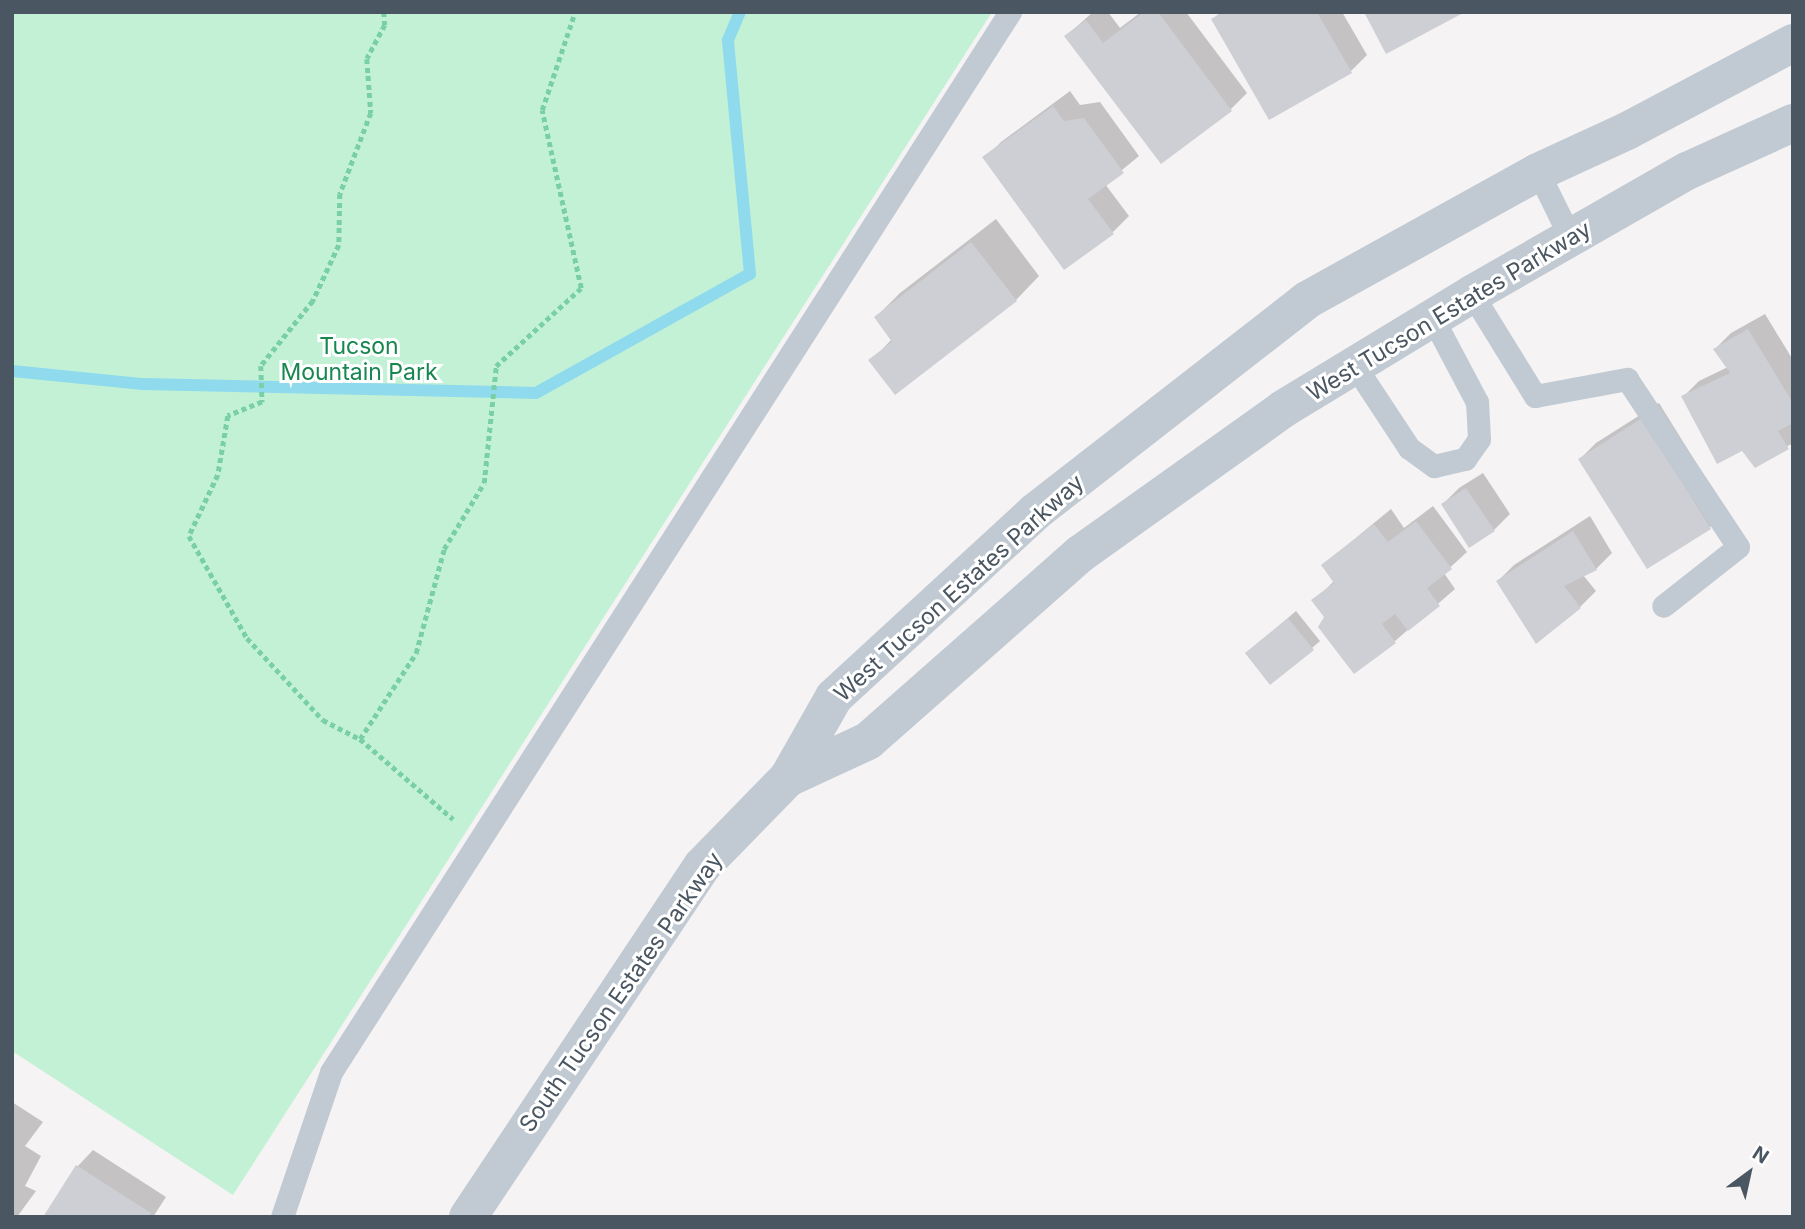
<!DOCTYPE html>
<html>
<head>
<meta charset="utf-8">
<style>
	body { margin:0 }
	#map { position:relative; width:1805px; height:1229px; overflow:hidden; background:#f5f3f3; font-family:Inter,sans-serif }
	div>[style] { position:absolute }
	.green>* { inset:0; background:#c3f1d5 }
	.shadow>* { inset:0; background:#0003 }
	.stream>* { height:12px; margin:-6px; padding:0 6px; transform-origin:6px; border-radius:6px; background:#90daee }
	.building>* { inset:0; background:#cdcfd5 }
	.path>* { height:4.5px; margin-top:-2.25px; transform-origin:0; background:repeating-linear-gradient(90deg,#7ad0a6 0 5px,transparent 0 8.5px) }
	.lane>* { height:23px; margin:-11.5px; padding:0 11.5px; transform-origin:11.5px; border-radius:11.5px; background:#c1cad2 }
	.street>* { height:38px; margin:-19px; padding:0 19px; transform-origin:19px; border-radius:19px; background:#c1cad2 }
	span { translate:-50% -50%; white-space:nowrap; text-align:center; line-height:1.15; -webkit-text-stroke:6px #fff; paint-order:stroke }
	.street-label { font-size:23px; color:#4a5661 }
	.park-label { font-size:23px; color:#17864f }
	.frame { position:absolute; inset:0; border:14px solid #4a5661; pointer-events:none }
	.north { position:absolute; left:1714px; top:1138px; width:70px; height:70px; -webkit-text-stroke:5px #fff; paint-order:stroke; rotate:33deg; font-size:19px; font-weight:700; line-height:28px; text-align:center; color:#4a5661 }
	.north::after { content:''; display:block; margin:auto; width:24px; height:32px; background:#4a5661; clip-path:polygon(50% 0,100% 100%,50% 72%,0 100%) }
</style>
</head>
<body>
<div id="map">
	<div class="green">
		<i style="clip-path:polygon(12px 12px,992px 12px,233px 1195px,12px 1051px)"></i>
	</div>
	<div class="shadow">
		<i style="clip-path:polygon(1093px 12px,1108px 12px,1120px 28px,1141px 12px,1186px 12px,1247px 93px,1231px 109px,1161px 162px,1066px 36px)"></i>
		<i style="clip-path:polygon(1221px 12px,1342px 12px,1367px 55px,1351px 71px,1213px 19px)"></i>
		<i style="clip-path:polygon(1070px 91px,1080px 105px,1100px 102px,1139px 156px,1105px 184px,1129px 216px,1113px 232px,985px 158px,1001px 142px)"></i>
		<i style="clip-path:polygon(996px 219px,1039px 276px,1016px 300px,871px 361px,892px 339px,876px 317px,900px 293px)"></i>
		<i style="clip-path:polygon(1765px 314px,1793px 360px,1793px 443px,1755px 465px,1742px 449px,1683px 397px,1699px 381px,1728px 367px,1715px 349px,1731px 333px)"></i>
		<i style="clip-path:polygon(1659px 403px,1726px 511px,1710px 527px,1647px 566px,1580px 459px,1596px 443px)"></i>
		<i style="clip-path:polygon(1483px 473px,1510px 514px,1494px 530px,1443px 504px,1459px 488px)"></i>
		<i style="clip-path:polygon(1433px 506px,1467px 552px,1444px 573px,1455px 589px,1395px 641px,1326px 617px,1314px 601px,1335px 580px,1323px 565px,1391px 509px,1404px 528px)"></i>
		<i style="clip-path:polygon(1590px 516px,1612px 553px,1596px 569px,1583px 575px,1596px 591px,1580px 607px,1498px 581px,1514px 565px)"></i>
		<i style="clip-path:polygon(1296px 611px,1320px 641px,1312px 648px,1247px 653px)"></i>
		<i style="clip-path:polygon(12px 1102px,43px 1122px,25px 1146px,41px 1156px,25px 1186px,36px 1191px,17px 1217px,12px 1217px)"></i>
		<i style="clip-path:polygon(93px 1150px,166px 1197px,153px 1217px,45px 1217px,77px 1167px)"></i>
	</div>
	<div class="stream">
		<i style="left:12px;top:371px;width:132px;rotate:5.7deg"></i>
		<i style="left:143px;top:384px;width:393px;rotate:1.3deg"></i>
		<i style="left:536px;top:393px;width:245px;rotate:-29.1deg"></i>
		<i style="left:750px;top:274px;width:235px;rotate:-95.4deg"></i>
		<i style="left:728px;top:40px;width:30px;rotate:-67deg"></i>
	</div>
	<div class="building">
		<i style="clip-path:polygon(1144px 12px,1158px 12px,1232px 111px,1161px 164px,1064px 36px,1086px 20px,1103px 43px)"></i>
		<i style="clip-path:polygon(1223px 12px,1317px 12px,1352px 73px,1269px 120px,1211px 19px)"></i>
		<i style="clip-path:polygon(1364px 12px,1465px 12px,1386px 54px)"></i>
		<i style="clip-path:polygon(1053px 106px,1064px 121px,1084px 118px,1124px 173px,1088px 199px,1114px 234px,1064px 270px,982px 157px)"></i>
		<i style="clip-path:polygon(971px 242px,1017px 301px,895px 395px,868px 360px,892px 342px,874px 317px)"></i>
		<i style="clip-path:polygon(1748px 329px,1793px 403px,1793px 423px,1778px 431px,1789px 449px,1755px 468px,1742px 451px,1717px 464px,1681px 396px,1730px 373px,1713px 349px)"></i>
		<i style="clip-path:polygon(1642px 418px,1711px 529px,1647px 569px,1578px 459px)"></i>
		<i style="clip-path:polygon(1466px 488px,1495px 531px,1469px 548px,1441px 504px)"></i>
		<i style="clip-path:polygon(1416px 521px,1452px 569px,1427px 588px,1440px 606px,1408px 631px,1395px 614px,1382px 624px,1396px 643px,1354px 674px,1318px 627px,1324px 617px,1311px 600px,1334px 583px,1321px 565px,1374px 524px,1388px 542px)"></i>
		<i style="clip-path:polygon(1573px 531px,1597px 570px,1564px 586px,1581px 608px,1536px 644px,1496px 581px)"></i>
		<i style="clip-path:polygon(1288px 618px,1314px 650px,1270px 685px,1245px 653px)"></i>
		<i style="clip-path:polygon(76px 1165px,151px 1213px,149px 1217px,43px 1217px)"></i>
	</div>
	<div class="path">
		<i style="left:384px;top:12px;width:13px;rotate:86deg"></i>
		<i style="left:385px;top:25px;width:38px;rotate:118deg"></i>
		<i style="left:367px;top:59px;width:54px;rotate:85.8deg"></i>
		<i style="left:371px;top:113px;width:87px;rotate:110.9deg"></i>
		<i style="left:340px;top:194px;width:51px;rotate:91.1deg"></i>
		<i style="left:339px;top:245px;width:62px;rotate:114.9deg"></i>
		<i style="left:313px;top:301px;width:83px;rotate:128.7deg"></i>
		<i style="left:261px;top:366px;width:36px;rotate:88deg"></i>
		<i style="left:262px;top:402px;width:37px;rotate:158deg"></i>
		<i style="left:228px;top:416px;width:60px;rotate:99.6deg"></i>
		<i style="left:218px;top:475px;width:68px;rotate:115.4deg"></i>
		<i style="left:189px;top:536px;width:117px;rotate:60.4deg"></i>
		<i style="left:247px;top:638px;width:112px;rotate:47.2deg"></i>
		<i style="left:323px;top:720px;width:42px;rotate:27.2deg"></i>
		<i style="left:360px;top:739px;width:123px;rotate:40.7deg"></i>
		<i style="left:360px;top:739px;width:103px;rotate:-56.9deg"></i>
		<i style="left:416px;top:653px;width:108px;rotate:-74.9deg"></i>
		<i style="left:444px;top:549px;width:77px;rotate:-58.8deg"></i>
		<i style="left:484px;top:483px;width:118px;rotate:-84.1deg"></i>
		<i style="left:496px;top:366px;width:115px;rotate:-42.5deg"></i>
		<i style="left:581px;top:288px;width:182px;rotate:-102.4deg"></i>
		<i style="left:542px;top:110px;width:103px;rotate:-71.4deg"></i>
	</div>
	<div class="lane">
		<i style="left:1538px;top:172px;width:75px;rotate:63.8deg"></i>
		<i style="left:1472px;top:294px;width:120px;rotate:58.3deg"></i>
		<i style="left:1535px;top:396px;width:94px;rotate:-10.5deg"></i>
		<i style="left:1627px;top:379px;width:201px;rotate:56.5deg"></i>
		<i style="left:1738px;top:547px;width:95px;rotate:141.8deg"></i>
		<i style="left:1355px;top:366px;width:98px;rotate:56.6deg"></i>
		<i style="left:1409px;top:448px;width:31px;rotate:36deg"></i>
		<i style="left:1434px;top:466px;width:32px;rotate:-13deg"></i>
		<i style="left:1465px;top:459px;width:24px;rotate:-55deg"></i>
		<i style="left:1479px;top:439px;width:37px;rotate:-93deg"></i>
		<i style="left:1477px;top:402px;width:94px;rotate:-117.9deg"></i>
		<i style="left:282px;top:1217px;width:153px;rotate:-71.3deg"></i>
		<i style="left:331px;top:1072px;width:1259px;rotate:-57.36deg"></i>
	</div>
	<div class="street">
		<i style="left:788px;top:778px;width:88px;rotate:-24.8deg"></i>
		<i style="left:868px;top:741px;width:283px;rotate:-41.4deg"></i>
		<i style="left:1080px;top:554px;width:249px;rotate:-35.5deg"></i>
		<i style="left:1283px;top:409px;width:221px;rotate:-31.3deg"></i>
		<i style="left:1472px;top:294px;width:248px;rotate:-29.8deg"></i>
		<i style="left:1687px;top:171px;width:116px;rotate:-24.4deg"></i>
		<i style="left:468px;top:1217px;width:422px;rotate:-56.3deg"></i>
		<i style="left:702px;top:866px;width:123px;rotate:-45.7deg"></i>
		<i style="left:788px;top:778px;width:93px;rotate:-60.4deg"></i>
		<i style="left:834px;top:697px;width:273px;rotate:-42.6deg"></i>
		<i style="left:1035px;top:512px;width:345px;rotate:-37.9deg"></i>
		<i style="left:1307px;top:300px;width:264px;rotate:-29deg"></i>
		<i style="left:1538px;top:172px;width:98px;rotate:-24.7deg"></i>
		<i style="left:1627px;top:131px;width:188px;rotate:-27.9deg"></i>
	</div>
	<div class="street-label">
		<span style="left:1449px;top:311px;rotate:-31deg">West Tucson Estates Parkway</span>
		<span style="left:959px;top:588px;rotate:-42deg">West Tucson Estates Parkway</span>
		<span style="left:621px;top:992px;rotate:-55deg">South Tucson Estates Parkway</span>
	</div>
	<div class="park-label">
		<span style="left:359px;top:359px">Tucson<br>Mountain Park</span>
	</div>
	<div class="frame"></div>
	<div class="north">N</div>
</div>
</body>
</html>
